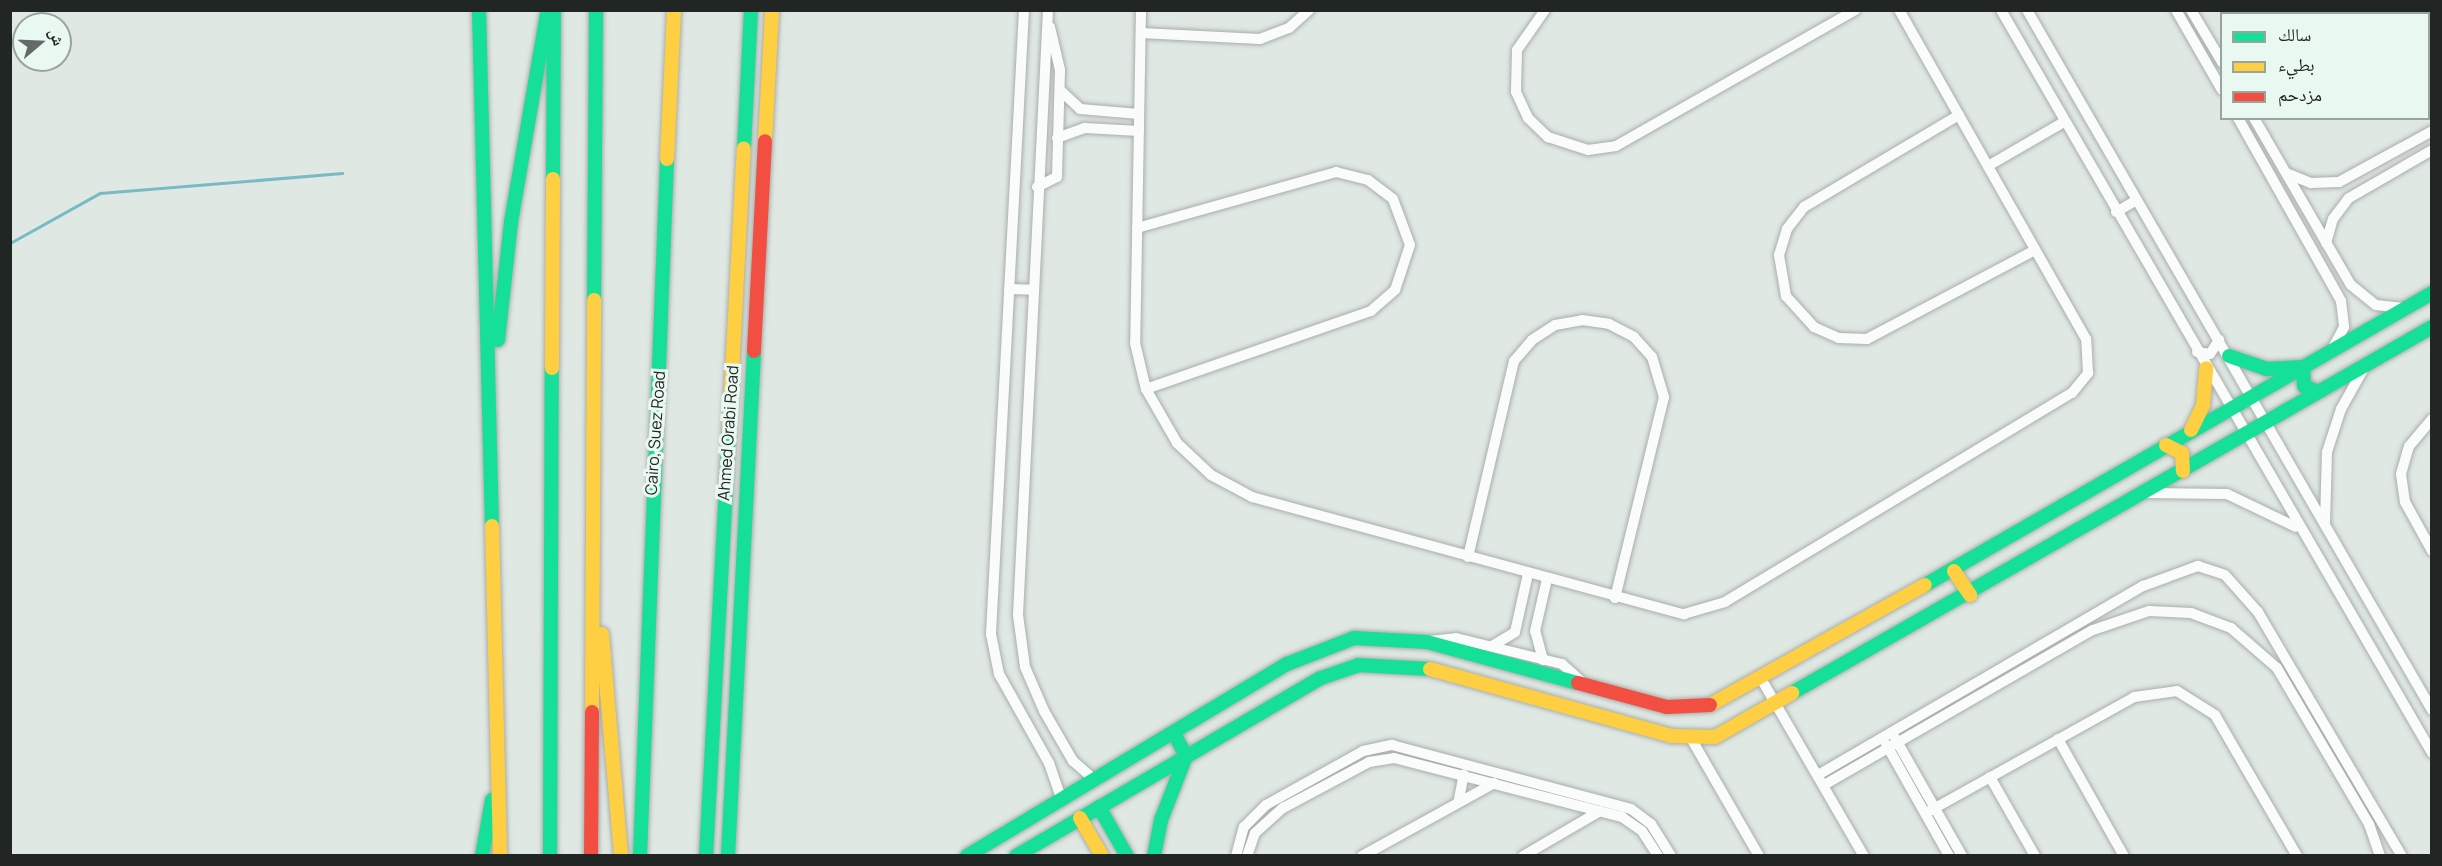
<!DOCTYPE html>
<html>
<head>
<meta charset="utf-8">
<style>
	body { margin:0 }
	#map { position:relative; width:2442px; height:866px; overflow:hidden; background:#e0e8e4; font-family:Manrope,"Noto Naskh Arabic",sans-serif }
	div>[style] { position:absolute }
	.stream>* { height:3px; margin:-1.5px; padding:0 1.5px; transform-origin:1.5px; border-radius:1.5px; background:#77bbc5 }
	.roads { filter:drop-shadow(0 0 2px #a8aeab) drop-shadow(0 0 2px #a8aeab) }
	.street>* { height:10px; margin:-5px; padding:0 5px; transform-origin:5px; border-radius:5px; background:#fafcfb }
	.fast>* { height:14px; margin:-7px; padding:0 7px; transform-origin:7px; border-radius:7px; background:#16e098 }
	.slow>* { height:14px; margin:-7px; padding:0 7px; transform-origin:7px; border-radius:7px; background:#ffcf43 }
	.jam>* { height:14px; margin:-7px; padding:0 7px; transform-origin:7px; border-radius:7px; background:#f24e42 }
	span { translate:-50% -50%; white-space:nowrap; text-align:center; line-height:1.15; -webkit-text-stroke:6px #e9f8f1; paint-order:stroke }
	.street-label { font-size:16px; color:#212624 }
	.frame { position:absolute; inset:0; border:12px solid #212624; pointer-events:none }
	.legend { position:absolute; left:2220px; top:12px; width:210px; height:108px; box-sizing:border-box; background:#e9f8f1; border:2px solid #99a49f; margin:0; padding:8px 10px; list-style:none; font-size:18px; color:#212624 }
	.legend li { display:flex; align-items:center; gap:12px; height:30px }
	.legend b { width:30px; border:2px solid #99a49f }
	.north { position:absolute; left:12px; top:12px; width:60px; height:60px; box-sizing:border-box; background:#e9f8f1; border:2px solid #99a49f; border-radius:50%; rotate:71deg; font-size:16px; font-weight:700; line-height:24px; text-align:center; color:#212624 }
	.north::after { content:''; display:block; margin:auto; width:21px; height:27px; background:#646a67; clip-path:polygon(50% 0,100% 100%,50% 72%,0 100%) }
</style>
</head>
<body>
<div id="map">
	<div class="stream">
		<i style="left:10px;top:243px;width:103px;rotate:-29.1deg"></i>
		<i style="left:100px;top:193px;width:243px;rotate:-4.7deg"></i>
	</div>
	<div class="roads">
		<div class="street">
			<i style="left:1024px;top:10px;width:625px;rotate:93.03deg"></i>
			<i style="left:991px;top:634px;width:41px;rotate:78.7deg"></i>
			<i style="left:999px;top:674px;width:102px;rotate:60.7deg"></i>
			<i style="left:1049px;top:763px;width:39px;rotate:71deg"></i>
			<i style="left:1048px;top:10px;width:606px;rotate:92.84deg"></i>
			<i style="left:1018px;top:615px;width:52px;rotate:82.3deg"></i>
			<i style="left:1025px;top:667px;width:48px;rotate:66.6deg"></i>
			<i style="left:1044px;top:711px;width:58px;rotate:59.9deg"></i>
			<i style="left:1073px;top:761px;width:30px;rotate:41deg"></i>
			<i style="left:1141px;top:10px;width:333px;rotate:91deg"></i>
			<i style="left:1135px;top:343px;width:47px;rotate:76.6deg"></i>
			<i style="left:1146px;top:389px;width:62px;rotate:60.1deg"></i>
			<i style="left:1177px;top:443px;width:47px;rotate:43.3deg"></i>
			<i style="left:1211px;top:475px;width:47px;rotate:28.2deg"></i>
			<i style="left:1252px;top:497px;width:448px;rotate:15.2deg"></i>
			<i style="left:1684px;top:614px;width:43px;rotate:-16.3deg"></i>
			<i style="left:1725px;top:602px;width:405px;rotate:-31.1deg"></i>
			<i style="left:2072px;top:393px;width:26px;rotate:-51deg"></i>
			<i style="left:2088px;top:373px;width:34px;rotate:-93deg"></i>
			<i style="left:2086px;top:339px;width:378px;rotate:-119.6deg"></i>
			<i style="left:1545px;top:10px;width:49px;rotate:125deg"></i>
			<i style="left:1517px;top:50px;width:42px;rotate:91.4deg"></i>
			<i style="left:1516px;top:92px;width:29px;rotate:65deg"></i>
			<i style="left:1528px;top:118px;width:28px;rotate:44deg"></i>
			<i style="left:1548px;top:137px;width:42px;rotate:18deg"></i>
			<i style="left:1588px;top:150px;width:28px;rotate:-8deg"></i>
			<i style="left:1616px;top:146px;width:275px;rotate:-29.6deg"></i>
			<i style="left:2001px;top:10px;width:859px;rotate:59.88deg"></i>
			<i style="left:2027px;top:10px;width:809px;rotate:59.95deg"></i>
			<i style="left:2176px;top:10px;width:92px;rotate:60.1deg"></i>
			<i style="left:2191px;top:10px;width:61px;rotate:59.2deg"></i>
			<i style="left:2404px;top:10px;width:4px;rotate:63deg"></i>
			<i style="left:2421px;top:10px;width:4px;rotate:63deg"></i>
			<i style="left:2310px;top:14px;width:6px;rotate:-39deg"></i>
			<i style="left:2340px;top:14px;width:7px;rotate:-34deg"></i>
			<i style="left:2428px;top:23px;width:6px;rotate:51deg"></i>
			<i style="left:1141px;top:33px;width:119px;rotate:2.9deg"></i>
			<i style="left:1260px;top:39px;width:31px;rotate:-21deg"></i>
			<i style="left:1289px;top:28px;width:27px;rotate:-42deg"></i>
			<i style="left:2428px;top:52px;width:6px;rotate:51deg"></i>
			<i style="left:1061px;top:91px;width:26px;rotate:43deg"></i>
			<i style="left:1080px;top:109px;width:59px;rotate:4.8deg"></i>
			<i style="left:1959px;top:115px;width:180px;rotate:149.3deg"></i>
			<i style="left:1804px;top:207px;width:28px;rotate:128deg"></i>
			<i style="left:1787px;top:229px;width:27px;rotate:107deg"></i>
			<i style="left:1779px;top:255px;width:42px;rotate:80.3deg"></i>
			<i style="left:1786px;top:296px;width:42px;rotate:47.9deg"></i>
			<i style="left:1814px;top:327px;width:27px;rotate:24deg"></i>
			<i style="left:1839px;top:338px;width:28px;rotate:2deg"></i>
			<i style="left:1867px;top:339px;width:190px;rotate:-27.9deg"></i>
			<i style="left:2238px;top:118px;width:210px;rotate:60.6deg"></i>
			<i style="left:2341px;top:301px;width:26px;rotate:83deg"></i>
			<i style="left:2344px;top:327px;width:24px;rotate:118deg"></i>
			<i style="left:2254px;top:118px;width:193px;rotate:59.9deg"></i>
			<i style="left:2351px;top:285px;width:32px;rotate:39deg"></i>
			<i style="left:2376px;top:305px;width:27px;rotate:6deg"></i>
			<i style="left:1057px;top:138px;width:30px;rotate:-20deg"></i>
			<i style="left:1085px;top:128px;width:54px;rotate:3.2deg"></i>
			<i style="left:1988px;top:166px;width:88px;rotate:-30.1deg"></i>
			<i style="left:2286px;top:173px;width:27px;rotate:22deg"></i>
			<i style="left:2311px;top:183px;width:28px;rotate:-2deg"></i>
			<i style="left:2339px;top:182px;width:106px;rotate:-28.7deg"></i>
			<i style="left:1037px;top:187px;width:22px;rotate:-27deg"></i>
			<i style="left:1057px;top:177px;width:107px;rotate:-88.4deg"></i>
			<i style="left:1060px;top:70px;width:44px;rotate:-103.1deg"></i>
			<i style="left:2116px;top:212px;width:24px;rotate:-30deg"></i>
			<i style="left:1137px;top:228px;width:207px;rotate:-15.7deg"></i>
			<i style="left:1336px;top:172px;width:33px;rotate:14deg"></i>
			<i style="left:1368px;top:180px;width:31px;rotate:37deg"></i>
			<i style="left:1393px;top:199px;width:49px;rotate:69.7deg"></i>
			<i style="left:1410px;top:245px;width:47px;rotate:108.4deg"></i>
			<i style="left:1395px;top:290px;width:32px;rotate:139deg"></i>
			<i style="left:1371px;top:311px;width:238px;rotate:160.9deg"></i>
			<i style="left:2326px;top:243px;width:25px;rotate:-74deg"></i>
			<i style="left:2333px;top:219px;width:26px;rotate:-53deg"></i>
			<i style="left:2349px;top:198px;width:96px;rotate:-30deg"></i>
			<i style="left:1009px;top:289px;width:24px;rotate:2deg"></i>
			<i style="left:2197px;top:352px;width:13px;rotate:9deg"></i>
			<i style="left:2210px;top:354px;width:17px;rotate:-57deg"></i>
			<i style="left:2432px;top:419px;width:35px;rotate:130deg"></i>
			<i style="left:2409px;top:446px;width:29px;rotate:106deg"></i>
			<i style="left:2401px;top:474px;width:28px;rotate:82deg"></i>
			<i style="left:2405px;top:502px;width:56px;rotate:61.1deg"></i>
			<i style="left:2146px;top:493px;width:81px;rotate:0.7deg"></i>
			<i style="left:2227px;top:494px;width:76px;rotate:25.6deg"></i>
			<i style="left:2325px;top:523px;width:71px;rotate:-88.4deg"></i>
			<i style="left:2327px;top:452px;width:45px;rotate:-72deg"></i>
			<i style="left:2341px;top:409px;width:47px;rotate:-60.7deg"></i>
			<i style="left:1468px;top:557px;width:201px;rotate:-76.8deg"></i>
			<i style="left:1514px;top:361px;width:28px;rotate:-49deg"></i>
			<i style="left:1532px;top:340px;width:27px;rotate:-33deg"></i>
			<i style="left:1555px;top:325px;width:27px;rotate:-10deg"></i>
			<i style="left:1582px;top:320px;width:27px;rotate:8deg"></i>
			<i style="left:1609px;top:324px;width:28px;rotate:27deg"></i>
			<i style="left:1634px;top:337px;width:27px;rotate:48deg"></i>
			<i style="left:1652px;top:357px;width:42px;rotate:73.3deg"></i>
			<i style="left:1664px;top:397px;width:207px;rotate:103.7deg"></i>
			<i style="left:1429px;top:641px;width:27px;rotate:-6deg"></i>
			<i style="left:1456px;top:638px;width:109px;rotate:13.8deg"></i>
			<i style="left:1562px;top:664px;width:31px;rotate:42deg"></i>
			<i style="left:1492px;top:646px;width:27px;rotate:-31deg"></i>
			<i style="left:1515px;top:632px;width:59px;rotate:-77.4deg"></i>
			<i style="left:1543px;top:660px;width:30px;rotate:-105deg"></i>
			<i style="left:1535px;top:631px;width:53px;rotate:-77deg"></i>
			<i style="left:1763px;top:682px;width:201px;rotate:59.9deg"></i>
			<i style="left:1895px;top:738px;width:136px;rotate:60.4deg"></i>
			<i style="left:2058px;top:739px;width:134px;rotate:60.6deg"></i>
			<i style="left:1692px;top:740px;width:134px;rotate:60deg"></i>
			<i style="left:1886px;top:744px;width:129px;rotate:60.6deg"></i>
			<i style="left:1818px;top:775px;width:376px;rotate:-30.2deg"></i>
			<i style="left:2143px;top:586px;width:59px;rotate:-20deg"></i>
			<i style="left:2198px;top:566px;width:28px;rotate:18deg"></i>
			<i style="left:2225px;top:575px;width:50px;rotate:48.3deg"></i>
			<i style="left:2258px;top:612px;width:283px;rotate:59.5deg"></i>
			<i style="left:1990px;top:777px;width:91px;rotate:60.3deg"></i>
			<i style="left:1824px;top:785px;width:310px;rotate:-30deg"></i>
			<i style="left:2093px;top:630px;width:59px;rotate:-18.7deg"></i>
			<i style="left:2149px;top:611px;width:42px;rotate:2.7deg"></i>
			<i style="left:2191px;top:613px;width:43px;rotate:20.6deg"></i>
			<i style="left:2231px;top:628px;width:61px;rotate:41deg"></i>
			<i style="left:2277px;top:668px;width:181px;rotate:59.5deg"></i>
			<i style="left:2369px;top:824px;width:34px;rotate:71deg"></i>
			<i style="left:1459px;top:799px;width:25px;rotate:-79deg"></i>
			<i style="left:1926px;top:813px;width:238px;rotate:-29.1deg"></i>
			<i style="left:2134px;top:697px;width:43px;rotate:-7.9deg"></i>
			<i style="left:2177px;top:691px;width:45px;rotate:32.3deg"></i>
			<i style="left:2215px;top:715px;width:163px;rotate:59.8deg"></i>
			<i style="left:1236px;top:856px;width:30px;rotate:-75deg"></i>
			<i style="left:1244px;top:827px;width:31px;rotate:-45deg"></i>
			<i style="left:1266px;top:805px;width:111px;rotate:-29.1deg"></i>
			<i style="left:1363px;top:751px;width:30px;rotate:-12deg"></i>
			<i style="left:1392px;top:745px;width:247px;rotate:15deg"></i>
			<i style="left:1631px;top:809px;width:25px;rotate:37deg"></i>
			<i style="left:1651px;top:824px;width:38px;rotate:58deg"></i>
			<i style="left:1247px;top:856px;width:24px;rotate:-71deg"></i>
			<i style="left:1255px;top:833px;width:38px;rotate:-42deg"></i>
			<i style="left:1283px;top:808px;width:98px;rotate:-28.1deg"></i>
			<i style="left:1369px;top:762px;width:25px;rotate:-9deg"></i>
			<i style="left:1394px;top:758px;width:236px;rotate:14.5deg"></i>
			<i style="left:1622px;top:817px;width:24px;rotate:35deg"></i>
			<i style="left:1642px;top:831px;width:30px;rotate:57deg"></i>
			<i style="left:1362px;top:856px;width:151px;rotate:-28.9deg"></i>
			<i style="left:1523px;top:856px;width:89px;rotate:-30.3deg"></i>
		</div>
		<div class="fast">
			<i style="left:479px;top:10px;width:516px;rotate:88.56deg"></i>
			<i style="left:744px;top:148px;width:138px;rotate:-87.1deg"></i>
			<i style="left:553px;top:179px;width:169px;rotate:-89.7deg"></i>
			<i style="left:594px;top:300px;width:290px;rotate:-89.6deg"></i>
			<i style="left:498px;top:340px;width:119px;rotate:-83.7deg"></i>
			<i style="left:511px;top:222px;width:212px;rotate:-80.2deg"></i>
			<i style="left:2229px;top:356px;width:39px;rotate:19deg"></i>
			<i style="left:2266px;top:369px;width:37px;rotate:-3deg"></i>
			<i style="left:2303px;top:367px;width:19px;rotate:87deg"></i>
			<i style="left:2304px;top:386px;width:15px;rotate:23deg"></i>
			<i style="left:1925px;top:585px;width:585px;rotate:-29.94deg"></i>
			<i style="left:1792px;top:693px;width:737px;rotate:-29.76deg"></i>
			<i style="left:1099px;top:807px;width:56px;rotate:60.3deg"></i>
			<i style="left:482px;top:856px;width:57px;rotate:-79.9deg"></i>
			<i style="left:550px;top:856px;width:488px;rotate:-89.8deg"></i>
			<i style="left:640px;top:856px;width:698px;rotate:-87.78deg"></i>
			<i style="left:706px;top:856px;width:427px;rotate:-86.9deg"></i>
			<i style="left:728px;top:856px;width:506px;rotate:-87.05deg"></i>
			<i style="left:967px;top:856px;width:373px;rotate:-31deg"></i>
			<i style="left:1287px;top:664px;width:72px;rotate:-21.2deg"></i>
			<i style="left:1354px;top:638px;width:73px;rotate:3.1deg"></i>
			<i style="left:1427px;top:642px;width:156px;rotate:15.2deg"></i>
			<i style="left:1016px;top:856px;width:353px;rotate:-30.3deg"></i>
			<i style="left:1321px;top:678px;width:39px;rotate:-19deg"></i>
			<i style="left:1358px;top:665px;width:72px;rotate:3.2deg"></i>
			<i style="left:1154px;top:856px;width:37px;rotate:-79deg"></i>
			<i style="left:1161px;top:820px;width:69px;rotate:-68.7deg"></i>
			<i style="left:1186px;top:756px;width:24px;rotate:-118deg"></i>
		</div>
		<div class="slow">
			<i style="left:765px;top:141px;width:131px;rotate:-86.9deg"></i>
			<i style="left:667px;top:159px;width:149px;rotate:-87.3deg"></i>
			<i style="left:552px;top:368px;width:189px;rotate:-89.7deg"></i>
			<i style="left:729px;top:430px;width:282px;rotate:-87deg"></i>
			<i style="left:2191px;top:430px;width:28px;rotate:-64deg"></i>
			<i style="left:2203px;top:405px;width:37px;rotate:-85deg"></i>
			<i style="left:2166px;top:445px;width:18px;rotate:27deg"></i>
			<i style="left:2182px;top:453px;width:18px;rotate:87deg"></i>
			<i style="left:492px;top:526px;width:330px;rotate:88.6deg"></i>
			<i style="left:1954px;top:571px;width:29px;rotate:56deg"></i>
			<i style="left:602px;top:634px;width:223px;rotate:85.1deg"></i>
			<i style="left:1430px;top:669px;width:250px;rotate:15.5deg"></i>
			<i style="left:1671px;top:736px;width:44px;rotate:1.3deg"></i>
			<i style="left:1715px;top:737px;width:89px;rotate:-29.7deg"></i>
			<i style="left:1710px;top:705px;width:246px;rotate:-29.2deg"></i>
			<i style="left:592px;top:712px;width:412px;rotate:-89.7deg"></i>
			<i style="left:1080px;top:818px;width:44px;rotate:59.9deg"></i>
		</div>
		<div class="jam">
			<i style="left:754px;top:351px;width:210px;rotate:-87deg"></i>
			<i style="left:1578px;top:683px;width:92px;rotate:15.1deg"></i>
			<i style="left:1667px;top:707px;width:43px;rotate:-2.7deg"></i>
			<i style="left:591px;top:856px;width:144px;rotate:-89.6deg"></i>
		</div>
	</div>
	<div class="street-label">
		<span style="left:655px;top:433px;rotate:-86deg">Cairo, Suez Road</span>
		<span style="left:728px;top:433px;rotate:-86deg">Ahmed Orabi Road</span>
	</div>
	<div class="frame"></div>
	<ul class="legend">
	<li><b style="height:8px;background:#16e098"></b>سالك</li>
	<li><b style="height:8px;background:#ffcf43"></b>بطيء</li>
	<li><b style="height:8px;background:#f24e42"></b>مزدحم</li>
	</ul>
	<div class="north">ش</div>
</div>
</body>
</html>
